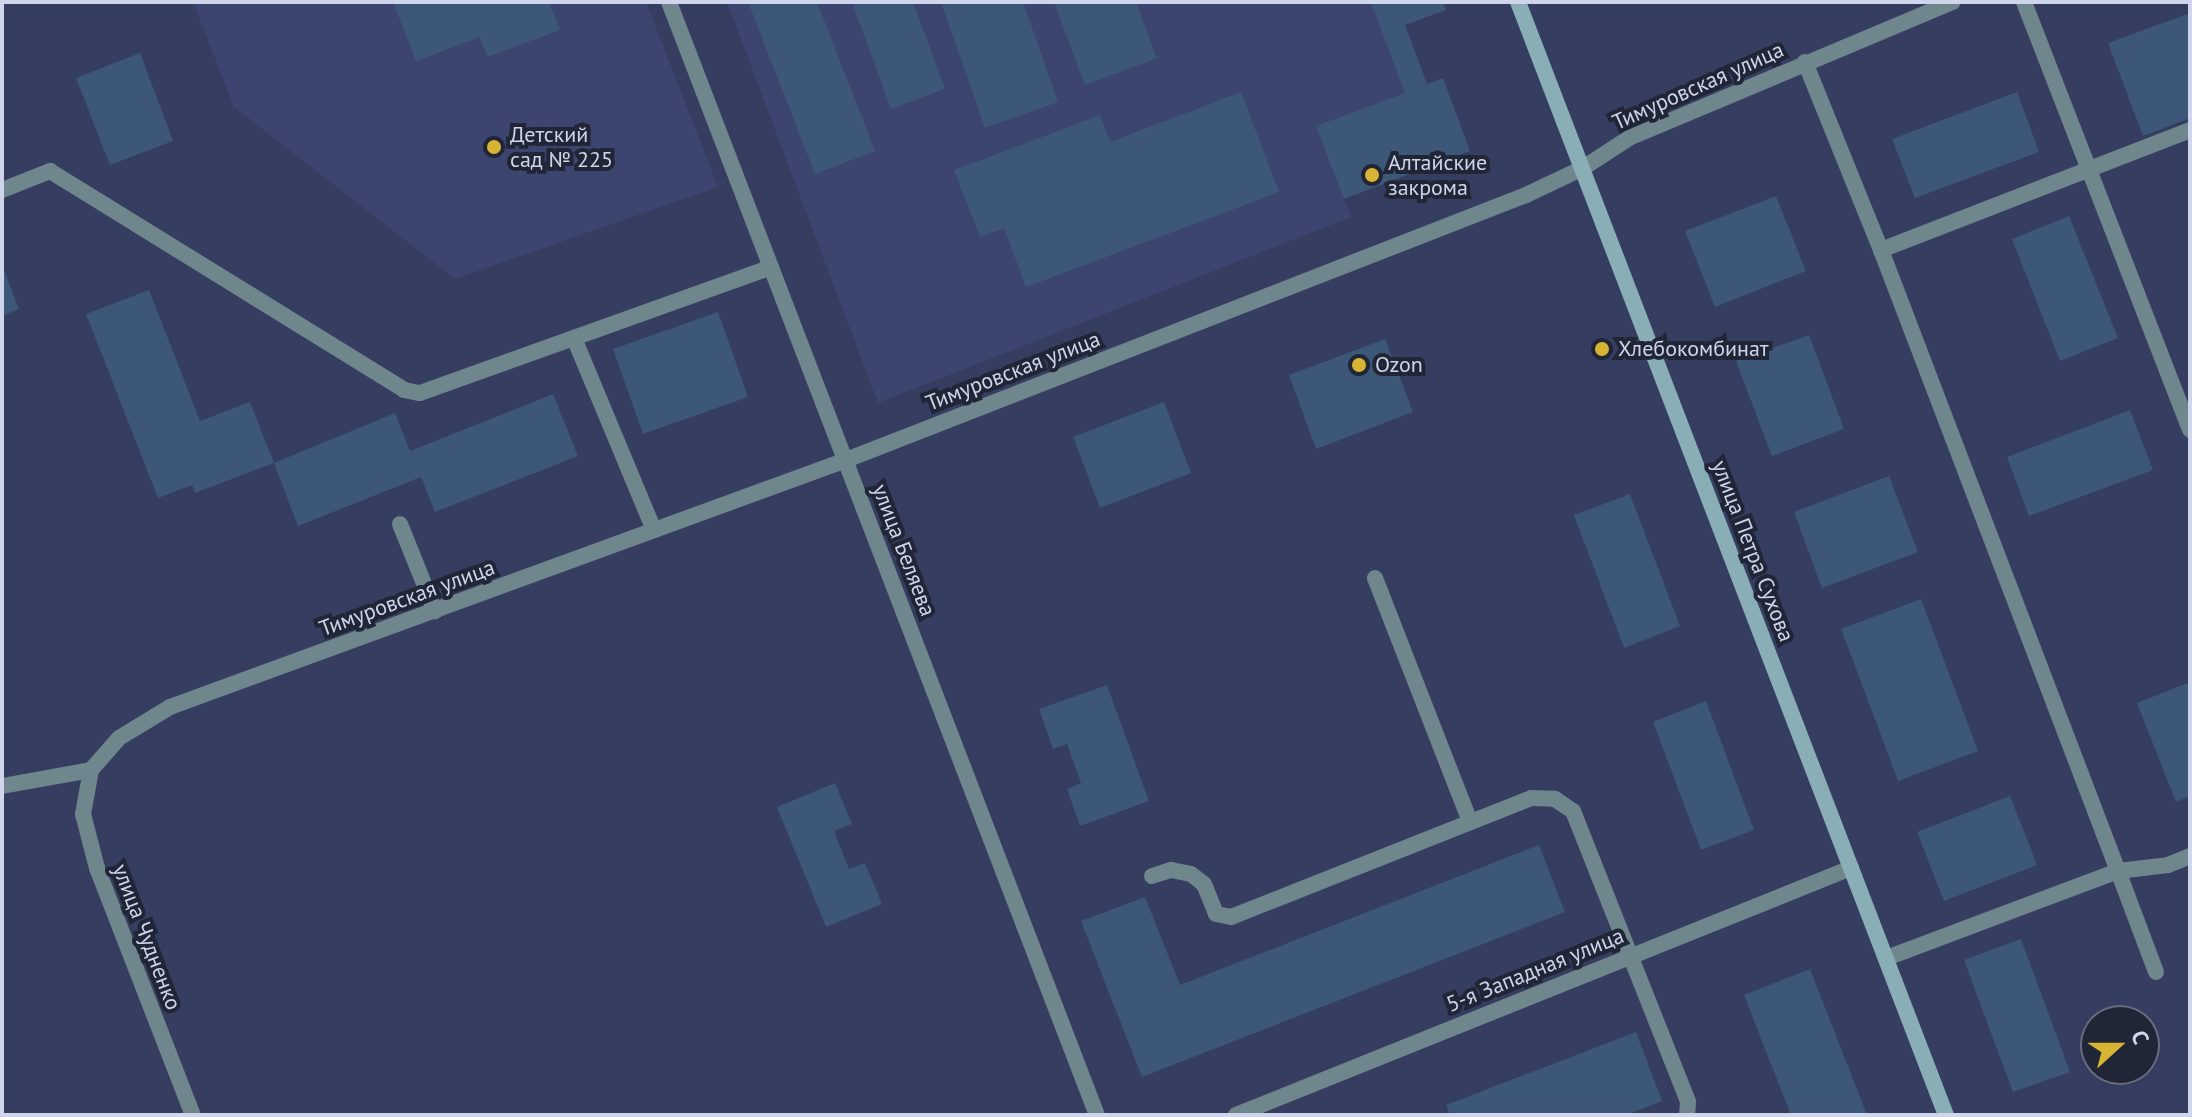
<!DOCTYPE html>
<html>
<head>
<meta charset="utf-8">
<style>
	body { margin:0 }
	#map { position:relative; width:2192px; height:1117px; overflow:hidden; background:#353d60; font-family:"PT Sans",sans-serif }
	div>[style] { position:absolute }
	.built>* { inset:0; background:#3c456f }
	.building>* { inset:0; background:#3c5777 }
	.lane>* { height:16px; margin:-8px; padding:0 8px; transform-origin:8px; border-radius:8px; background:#6f868c }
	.street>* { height:16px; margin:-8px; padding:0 8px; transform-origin:8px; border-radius:8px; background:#6f868c }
	.secondary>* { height:16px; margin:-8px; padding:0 8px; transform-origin:8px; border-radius:8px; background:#89aeb6 }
	.dots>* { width:22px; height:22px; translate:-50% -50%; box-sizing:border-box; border:4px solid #212636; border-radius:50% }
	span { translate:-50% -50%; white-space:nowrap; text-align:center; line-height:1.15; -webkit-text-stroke:8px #212636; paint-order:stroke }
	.street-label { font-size:22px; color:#cfd6eb }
	.poi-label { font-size:22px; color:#cfd6eb }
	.left { translate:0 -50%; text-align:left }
	.frame { position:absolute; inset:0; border:4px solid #cfd6eb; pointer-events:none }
	.north { position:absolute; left:2080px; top:1005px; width:80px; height:80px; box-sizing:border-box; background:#212636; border:2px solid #676c7e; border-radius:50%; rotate:69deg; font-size:22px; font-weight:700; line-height:32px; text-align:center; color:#cfd6eb }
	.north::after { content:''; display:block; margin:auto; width:28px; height:36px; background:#d7b434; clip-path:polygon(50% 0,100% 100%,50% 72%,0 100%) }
</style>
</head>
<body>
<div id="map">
	<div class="built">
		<i style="clip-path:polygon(193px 2px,646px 2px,718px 187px,455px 279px,234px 107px)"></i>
		<i style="clip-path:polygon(727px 2px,1443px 2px,1405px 25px,1427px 84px,1443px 78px,1470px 151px,1344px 198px,1351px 217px,878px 403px)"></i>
	</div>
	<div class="building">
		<i style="clip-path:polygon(393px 2px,549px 2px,560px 30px,487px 57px,480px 37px,416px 61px)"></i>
		<i style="clip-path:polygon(748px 2px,817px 2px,875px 151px,815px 174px)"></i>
		<i style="clip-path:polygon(852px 2px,913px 2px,945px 89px,891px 109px)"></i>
		<i style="clip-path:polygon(941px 2px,1023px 2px,1058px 102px,985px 128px)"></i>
		<i style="clip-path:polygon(1054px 2px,1136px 2px,1157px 58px,1085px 85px)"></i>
		<i style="clip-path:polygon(1371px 2px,1443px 2px,1446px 10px,1405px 25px,1427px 84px,1443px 78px,1470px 151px,1344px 199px,1316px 126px,1405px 93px)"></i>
		<i style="clip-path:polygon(2190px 13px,2190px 118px,2143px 136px,2108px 43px)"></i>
		<i style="clip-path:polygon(140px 53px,173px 141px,110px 165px,76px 78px)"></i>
		<i style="clip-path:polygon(1241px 92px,1279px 192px,1026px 287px,1004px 228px,980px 237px,954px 170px,1100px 115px,1110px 142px)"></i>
		<i style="clip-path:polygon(2017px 92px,2039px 152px,1915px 198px,1892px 139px)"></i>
		<i style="clip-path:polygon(1776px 196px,1806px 271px,1715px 307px,1685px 231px)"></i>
		<i style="clip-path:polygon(2069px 216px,2118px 338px,2060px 361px,2012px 239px)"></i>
		<i style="clip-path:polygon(2px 265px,19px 309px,2px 316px)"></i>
		<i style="clip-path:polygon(149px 290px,200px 421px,250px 402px,274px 463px,195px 493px,192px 485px,158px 498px,86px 314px)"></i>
		<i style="clip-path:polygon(718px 312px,748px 397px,643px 434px,613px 349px)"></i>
		<i style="clip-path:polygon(1809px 335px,1844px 429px,1772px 456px,1736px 361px)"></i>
		<i style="clip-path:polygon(1385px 339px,1413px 412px,1316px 449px,1289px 375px)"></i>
		<i style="clip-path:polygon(553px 394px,578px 456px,435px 512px,421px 477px,298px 526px,274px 463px,395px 413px,410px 451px)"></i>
		<i style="clip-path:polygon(1164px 402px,1191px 473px,1100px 508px,1073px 437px)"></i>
		<i style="clip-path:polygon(2130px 410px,2153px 470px,2029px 516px,2007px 457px)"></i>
		<i style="clip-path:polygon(1889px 476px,1918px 552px,1822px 588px,1794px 512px)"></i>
		<i style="clip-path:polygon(1630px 494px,1680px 626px,1624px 648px,1574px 515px)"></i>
		<i style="clip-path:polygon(1921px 599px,1978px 751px,1898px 781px,1841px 629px)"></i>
		<i style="clip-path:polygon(2190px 682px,2190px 796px,2176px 802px,2137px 703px)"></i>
		<i style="clip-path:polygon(1107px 685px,1149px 801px,1080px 826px,1067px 789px,1081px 783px,1067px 744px,1053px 749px,1039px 709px)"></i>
		<i style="clip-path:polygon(1706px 701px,1754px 830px,1701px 850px,1653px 722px)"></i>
		<i style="clip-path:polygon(835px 783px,852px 824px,834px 831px,849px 869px,865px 863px,882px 904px,826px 927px,777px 807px)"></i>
		<i style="clip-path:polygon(2010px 796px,2037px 865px,1944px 901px,1917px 832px)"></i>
		<i style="clip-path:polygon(1539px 845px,1565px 912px,1142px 1077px,1081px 921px,1145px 897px,1180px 985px)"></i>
		<i style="clip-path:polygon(2021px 939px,2070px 1072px,2013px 1092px,1964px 960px)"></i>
		<i style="clip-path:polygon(1810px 969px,1867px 1115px,1791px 1115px,1744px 995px)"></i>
		<i style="clip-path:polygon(1636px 1032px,1662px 1101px,1627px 1115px,1450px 1115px,1446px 1105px)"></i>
	</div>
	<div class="lane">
		<i style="left:2024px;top:2px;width:459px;rotate:68.8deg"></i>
		<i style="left:1805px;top:62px;width:203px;rotate:68deg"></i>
		<i style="left:1881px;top:250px;width:665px;rotate:69.11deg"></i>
		<i style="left:2118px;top:871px;width:248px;rotate:159.4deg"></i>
		<i style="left:2px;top:190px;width:52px;rotate:-21.6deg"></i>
		<i style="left:50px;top:171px;width:416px;rotate:31.7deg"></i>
		<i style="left:404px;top:390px;width:16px;rotate:11deg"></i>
		<i style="left:420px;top:393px;width:373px;rotate:-19.7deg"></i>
		<i style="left:1881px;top:250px;width:331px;rotate:-21.2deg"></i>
		<i style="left:574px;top:338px;width:208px;rotate:67.4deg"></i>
		<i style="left:400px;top:524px;width:94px;rotate:68.1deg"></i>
		<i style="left:1375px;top:578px;width:262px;rotate:68.7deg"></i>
		<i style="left:1152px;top:876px;width:20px;rotate:-18deg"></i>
		<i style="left:1171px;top:870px;width:20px;rotate:11deg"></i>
		<i style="left:1191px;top:874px;width:16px;rotate:38deg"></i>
		<i style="left:1204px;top:884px;width:32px;rotate:68deg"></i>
		<i style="left:1216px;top:914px;width:15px;rotate:11deg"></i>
		<i style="left:1231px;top:917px;width:323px;rotate:-21.6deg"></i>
		<i style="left:1531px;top:798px;width:24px;rotate:2deg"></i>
		<i style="left:1555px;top:799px;width:22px;rotate:34deg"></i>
		<i style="left:1573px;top:811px;width:313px;rotate:68.4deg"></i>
		<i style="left:1688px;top:1102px;width:13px;rotate:94deg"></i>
		<i style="left:2156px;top:972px;width:108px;rotate:-110.6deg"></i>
		<i style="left:2118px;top:871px;width:50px;rotate:-6.8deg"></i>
		<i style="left:2168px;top:865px;width:24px;rotate:-22deg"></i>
	</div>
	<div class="street">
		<i style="left:669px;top:2px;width:1192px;rotate:68.97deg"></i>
		<i style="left:91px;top:770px;width:43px;rotate:-48.8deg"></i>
		<i style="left:119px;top:738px;width:60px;rotate:-31.3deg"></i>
		<i style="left:170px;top:707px;width:720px;rotate:-20.07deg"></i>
		<i style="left:846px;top:460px;width:730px;rotate:-21.29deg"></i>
		<i style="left:1526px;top:195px;width:63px;rotate:-25.3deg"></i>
		<i style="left:1583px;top:168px;width:55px;rotate:-33.1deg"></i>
		<i style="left:1629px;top:138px;width:351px;rotate:-22.8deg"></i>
		<i style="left:91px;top:770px;width:45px;rotate:100.3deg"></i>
		<i style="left:83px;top:814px;width:56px;rotate:75.5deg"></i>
		<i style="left:97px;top:868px;width:265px;rotate:68.8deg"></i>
		<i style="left:2px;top:786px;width:90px;rotate:-10.2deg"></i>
		<i style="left:1236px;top:1115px;width:663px;rotate:-21.88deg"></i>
	</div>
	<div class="secondary">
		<i style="left:1518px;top:2px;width:1192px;rotate:68.97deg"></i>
	</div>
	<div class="dots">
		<i style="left:494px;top:147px;background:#d7b434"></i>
		<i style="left:1372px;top:175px;background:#d7b434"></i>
		<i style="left:1602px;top:349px;background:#d7b434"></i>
		<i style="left:1359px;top:365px;background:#d7b434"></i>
	</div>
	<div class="street-label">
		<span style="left:1698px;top:86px;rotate:-24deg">Тимуровская улица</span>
		<span style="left:1013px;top:371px;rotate:-21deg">Тимуровская улица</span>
		<span style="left:904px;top:550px;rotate:69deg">улица Беляева</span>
		<span style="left:1753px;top:551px;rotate:69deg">улица Петра Сухова</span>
		<span style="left:407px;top:598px;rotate:-20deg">Тимуровская улица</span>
		<span style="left:147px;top:937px;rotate:69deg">улица Чудненко</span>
		<span style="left:1535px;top:970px;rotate:-22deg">5-я Западная улица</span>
	</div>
	<div class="poi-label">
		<span class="left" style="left:510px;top:147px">Детский<br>сад № 225</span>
		<span class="left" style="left:1388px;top:175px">Алтайские<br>закрома</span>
		<span class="left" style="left:1618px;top:349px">Хлебокомбинат</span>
		<span class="left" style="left:1375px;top:365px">Ozon</span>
	</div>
	<div class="frame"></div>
	<div class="north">С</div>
</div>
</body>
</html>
